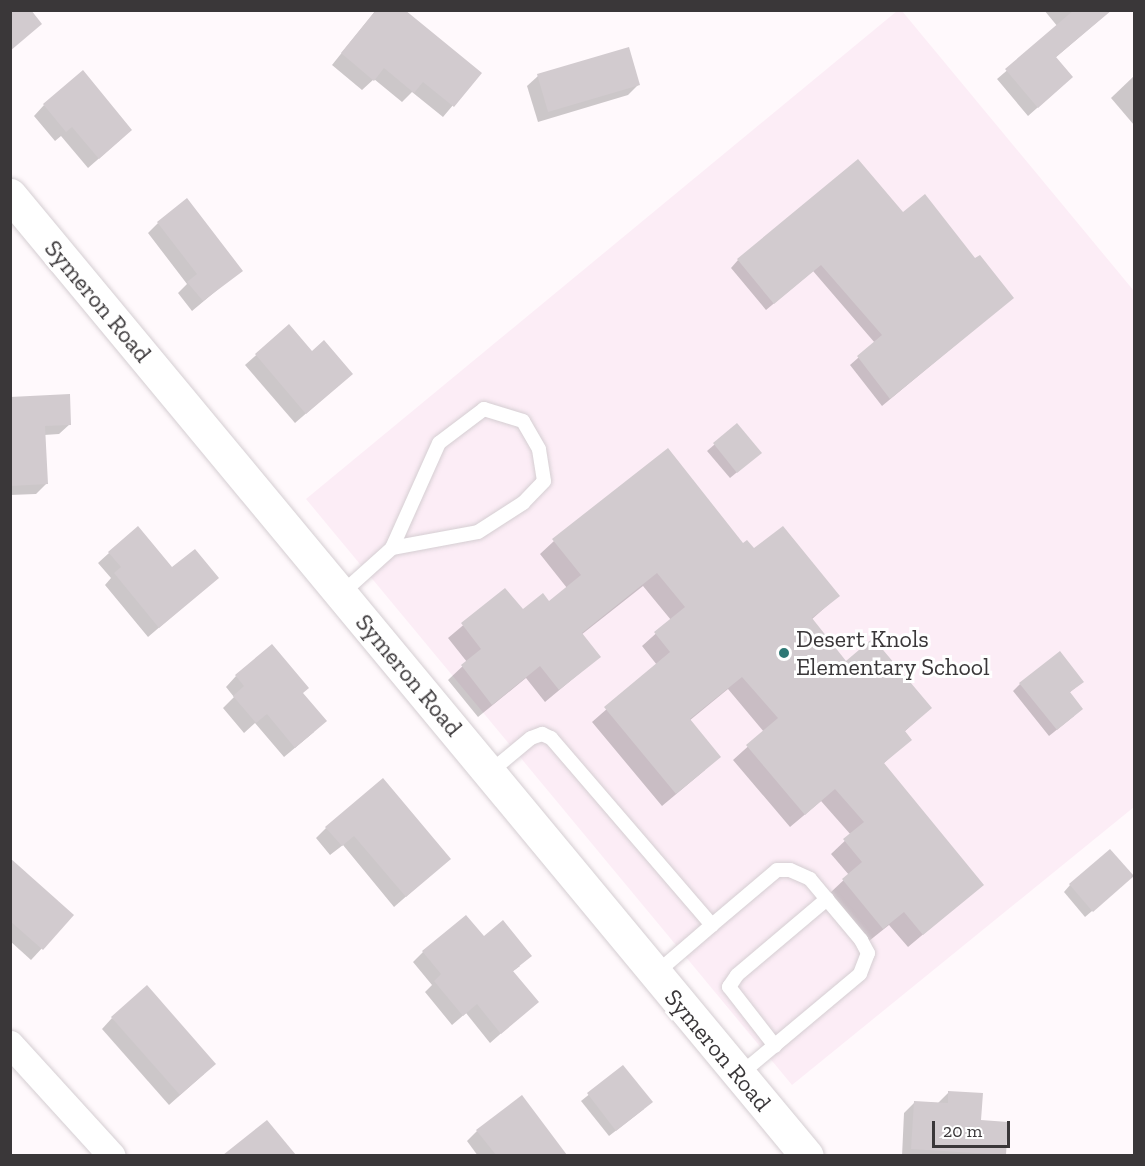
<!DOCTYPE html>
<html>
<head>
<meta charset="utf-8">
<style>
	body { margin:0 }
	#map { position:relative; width:1145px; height:1166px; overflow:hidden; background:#fff9fc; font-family:"Zilla Slab",serif }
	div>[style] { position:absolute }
	.built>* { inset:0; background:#fcedf6 }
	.shadow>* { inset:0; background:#0003 }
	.building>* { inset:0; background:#d2cbcf }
	.roads { filter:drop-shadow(0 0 2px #d5ced2) drop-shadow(0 0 2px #d5ced2) }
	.service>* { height:14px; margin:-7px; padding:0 7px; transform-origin:7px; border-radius:7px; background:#fff }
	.minor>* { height:27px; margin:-13.5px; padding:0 13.5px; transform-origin:13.5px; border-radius:13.5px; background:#fff }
	.tertiary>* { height:33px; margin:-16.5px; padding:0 16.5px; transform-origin:16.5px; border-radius:16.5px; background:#fff }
	.dots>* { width:16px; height:16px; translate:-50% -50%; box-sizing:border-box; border:3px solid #fff; border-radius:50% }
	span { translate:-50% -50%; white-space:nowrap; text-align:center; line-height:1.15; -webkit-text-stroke:6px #fff; paint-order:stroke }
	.street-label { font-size:24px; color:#3a3739 }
	.poi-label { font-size:24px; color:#3a3739 }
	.left { translate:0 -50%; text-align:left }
	.frame { position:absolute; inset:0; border:12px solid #3a3739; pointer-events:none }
	.scale { position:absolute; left:932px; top:1121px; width:78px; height:27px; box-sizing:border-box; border:3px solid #3a3739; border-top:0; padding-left:8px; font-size:18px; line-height:21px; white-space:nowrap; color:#3a3739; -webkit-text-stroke:4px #fff; paint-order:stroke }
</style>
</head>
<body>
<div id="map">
	<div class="built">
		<i style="clip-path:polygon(897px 11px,902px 11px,1134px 291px,1134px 807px,792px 1085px,306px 499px)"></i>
	</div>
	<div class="shadow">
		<i style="clip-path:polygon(376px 10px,480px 73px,443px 117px,412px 92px,402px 102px,374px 79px,362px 90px,332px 65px)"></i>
		<i style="clip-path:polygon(1044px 10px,1111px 10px,1055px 58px,1062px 86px,1028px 116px,997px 79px,1058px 27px)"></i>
		<i style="clip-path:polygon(538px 76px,639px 84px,628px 95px,538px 122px,527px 86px)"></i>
		<i style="clip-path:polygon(1134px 76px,1134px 125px,1111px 98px)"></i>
		<i style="clip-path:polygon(44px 105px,120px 140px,88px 168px,61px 136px,55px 141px,34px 116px)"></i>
		<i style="clip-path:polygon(903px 214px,975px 260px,1012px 298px,882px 406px,850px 365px,875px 343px,813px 271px,766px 310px,731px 268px,738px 260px)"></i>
		<i style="clip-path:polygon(158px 223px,241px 270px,192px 311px,178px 293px,187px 284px,148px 233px)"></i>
		<i style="clip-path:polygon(289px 326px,340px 384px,295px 423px,245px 365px)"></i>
		<i style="clip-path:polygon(10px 399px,70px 424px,59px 434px,44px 435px,47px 483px,36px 494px,10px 495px)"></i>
		<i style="clip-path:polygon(737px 425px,753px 459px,730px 478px,707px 451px)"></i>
		<i style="clip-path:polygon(554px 541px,743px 545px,838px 596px,811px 620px,846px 663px,930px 708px,904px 732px,910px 739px,883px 764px,982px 885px,908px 947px,889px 925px,869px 941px,830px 893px,849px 875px,831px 854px,851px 835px,821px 801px,790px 827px,733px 760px,764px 732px,728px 689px,689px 721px,705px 770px,662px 806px,592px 722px,657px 665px,642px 646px,671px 620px,643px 586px,581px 635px,599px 657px,545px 702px,526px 678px,478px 717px,448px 680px,467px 662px,448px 638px,505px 590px,522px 612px,549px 603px,567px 588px,540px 554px)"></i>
		<i style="clip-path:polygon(109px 553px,172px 569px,217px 578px,148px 637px,105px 585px,111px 578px,98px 563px)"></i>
		<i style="clip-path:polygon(236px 676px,301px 694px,314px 732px,284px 757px,255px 723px,244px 733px,223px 708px,234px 697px,226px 687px)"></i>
		<i style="clip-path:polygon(1020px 684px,1075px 688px,1069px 693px,1074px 716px,1049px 736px,1013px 691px)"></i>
		<i style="clip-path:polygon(326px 828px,449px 859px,394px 907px,343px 845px,330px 855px,316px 838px)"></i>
		<i style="clip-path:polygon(10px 860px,72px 916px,31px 960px,10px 941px)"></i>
		<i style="clip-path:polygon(1125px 883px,1085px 917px,1064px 892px,1070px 885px)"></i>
		<i style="clip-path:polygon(484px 938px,520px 966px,512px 972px,537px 1002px,490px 1043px,466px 1013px,452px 1025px,425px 992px,432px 985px,413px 962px,423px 952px)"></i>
		<i style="clip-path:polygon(112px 1018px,204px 1074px,169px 1105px,102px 1029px)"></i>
		<i style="clip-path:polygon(623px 1067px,644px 1109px,609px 1136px,581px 1101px)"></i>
		<i style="clip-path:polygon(949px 1092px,980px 1121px,1003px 1156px,902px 1156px,904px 1113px,915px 1102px,938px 1103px)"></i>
		<i style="clip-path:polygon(267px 1122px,294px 1156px,226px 1156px)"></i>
		<i style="clip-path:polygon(477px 1131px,560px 1149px,553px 1156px,478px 1156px,467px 1141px)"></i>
	</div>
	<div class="building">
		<i style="clip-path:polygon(10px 10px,31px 10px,42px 24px,10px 51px)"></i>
		<i style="clip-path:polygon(376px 10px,405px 10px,482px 73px,454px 107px,423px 82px,414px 93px,384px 68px,374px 81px,341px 53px)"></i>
		<i style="clip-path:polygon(1074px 10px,1112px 10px,1056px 57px,1073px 77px,1038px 108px,1005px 69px)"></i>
		<i style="clip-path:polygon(629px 47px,640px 85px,548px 112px,537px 74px)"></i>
		<i style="clip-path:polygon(83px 70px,132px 130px,99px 159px,72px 127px,66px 132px,43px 104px)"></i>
		<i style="clip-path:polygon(858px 159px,903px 212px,925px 194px,975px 258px,980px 255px,1014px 298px,890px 399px,857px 356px,882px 335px,821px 265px,774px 304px,737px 259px)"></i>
		<i style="clip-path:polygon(187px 198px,243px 271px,203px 301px,187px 282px,197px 274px,157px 222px)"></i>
		<i style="clip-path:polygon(289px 324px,312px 351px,324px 340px,353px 374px,306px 414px,255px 354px)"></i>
		<i style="clip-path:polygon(70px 394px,71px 425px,45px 426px,48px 484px,10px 486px,10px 397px)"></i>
		<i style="clip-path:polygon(737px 423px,762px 453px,737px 473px,713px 443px)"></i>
		<i style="clip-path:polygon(668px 448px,743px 543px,747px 540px,754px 548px,783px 526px,840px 596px,812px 618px,846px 661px,873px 638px,932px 708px,905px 731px,912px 740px,884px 763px,984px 885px,923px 935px,904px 912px,883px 929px,842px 879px,862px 862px,843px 839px,864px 822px,835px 789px,805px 815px,746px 745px,778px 718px,742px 677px,690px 719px,721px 757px,676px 794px,604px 707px,670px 652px,654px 632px,685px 607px,657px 573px,582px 633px,601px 657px,559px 690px,540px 666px,492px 705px,461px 665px,481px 649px,461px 623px,505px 588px,523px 609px,543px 593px,549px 601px,581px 575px,552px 539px)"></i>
		<i style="clip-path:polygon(138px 526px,172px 567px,195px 549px,219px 578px,159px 628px,114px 573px,121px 567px,108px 552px)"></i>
		<i style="clip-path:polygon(272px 644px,309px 688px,303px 693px,327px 721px,295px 748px,267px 714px,256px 723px,233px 696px,244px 686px,235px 675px)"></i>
		<i style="clip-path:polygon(1060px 651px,1084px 682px,1070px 692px,1083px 709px,1057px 730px,1019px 683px)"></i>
		<i style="clip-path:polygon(383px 778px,451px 859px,406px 897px,354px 836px,342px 846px,325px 827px)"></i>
		<i style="clip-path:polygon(1110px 849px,1134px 876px,1093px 912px,1069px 884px)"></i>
		<i style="clip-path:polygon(10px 858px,74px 915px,43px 950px,10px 921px)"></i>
		<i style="clip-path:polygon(466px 915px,484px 936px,503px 920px,532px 956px,513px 971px,539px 1002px,501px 1034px,477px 1004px,463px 1016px,434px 981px,441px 974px,422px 951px)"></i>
		<i style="clip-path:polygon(147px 985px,216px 1064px,180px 1095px,111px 1017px)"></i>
		<i style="clip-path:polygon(623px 1065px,653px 1102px,616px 1131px,587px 1093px)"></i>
		<i style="clip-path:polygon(948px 1091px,983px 1093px,981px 1120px,1008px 1122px,1006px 1155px,911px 1149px,914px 1101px,948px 1103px)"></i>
		<i style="clip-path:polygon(522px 1095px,567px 1155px,496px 1155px,476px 1130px)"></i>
		<i style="clip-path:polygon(267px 1120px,296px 1155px,223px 1155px)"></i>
	</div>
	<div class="roads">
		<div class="service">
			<i style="left:341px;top:594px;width:69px;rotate:-42deg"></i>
			<i style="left:392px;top:548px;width:87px;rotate:-10.5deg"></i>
			<i style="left:478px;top:532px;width:54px;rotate:-32.8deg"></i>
			<i style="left:523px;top:503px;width:30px;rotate:-46deg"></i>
			<i style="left:544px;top:481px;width:32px;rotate:-99deg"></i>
			<i style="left:539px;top:449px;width:32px;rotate:-120deg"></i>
			<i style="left:523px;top:421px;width:41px;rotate:-162.9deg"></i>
			<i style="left:484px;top:409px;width:56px;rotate:142.9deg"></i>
			<i style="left:439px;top:443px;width:115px;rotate:114.1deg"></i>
			<i style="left:490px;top:772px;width:53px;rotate:-39.7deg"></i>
			<i style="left:531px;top:738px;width:12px;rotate:-20deg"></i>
			<i style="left:542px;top:734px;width:10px;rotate:24deg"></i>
			<i style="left:551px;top:738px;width:247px;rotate:49.3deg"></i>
			<i style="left:712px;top:925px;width:85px;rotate:-40.2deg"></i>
			<i style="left:777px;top:870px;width:13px"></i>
			<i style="left:790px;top:870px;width:22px;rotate:24deg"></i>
			<i style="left:810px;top:879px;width:80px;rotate:50.1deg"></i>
			<i style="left:861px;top:940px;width:15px;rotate:62deg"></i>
			<i style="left:868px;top:953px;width:22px;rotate:111deg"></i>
			<i style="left:860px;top:974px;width:158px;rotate:140.1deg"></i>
			<i style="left:655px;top:974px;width:75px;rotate:-40.7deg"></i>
			<i style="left:775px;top:1046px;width:75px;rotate:-127.9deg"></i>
			<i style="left:729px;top:987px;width:14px;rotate:-56deg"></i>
			<i style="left:737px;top:975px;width:118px;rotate:-40.2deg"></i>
		</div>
		<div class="minor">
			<i style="left:10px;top:1044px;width:151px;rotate:47.7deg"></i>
		</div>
		<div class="tertiary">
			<i style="left:10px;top:195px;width:1248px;rotate:50.33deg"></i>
		</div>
	</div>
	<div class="dots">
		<i style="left:784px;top:653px;background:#2e7875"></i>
	</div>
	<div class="street-label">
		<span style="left:98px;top:301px;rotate:50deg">Symeron Road</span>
		<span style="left:409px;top:675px;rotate:50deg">Symeron Road</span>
		<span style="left:718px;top:1050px;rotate:50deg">Symeron Road</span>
	</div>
	<div class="poi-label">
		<span class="left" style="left:796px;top:653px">Desert Knols<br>Elementary School</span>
	</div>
	<div class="frame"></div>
	<div class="scale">20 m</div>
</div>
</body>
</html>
